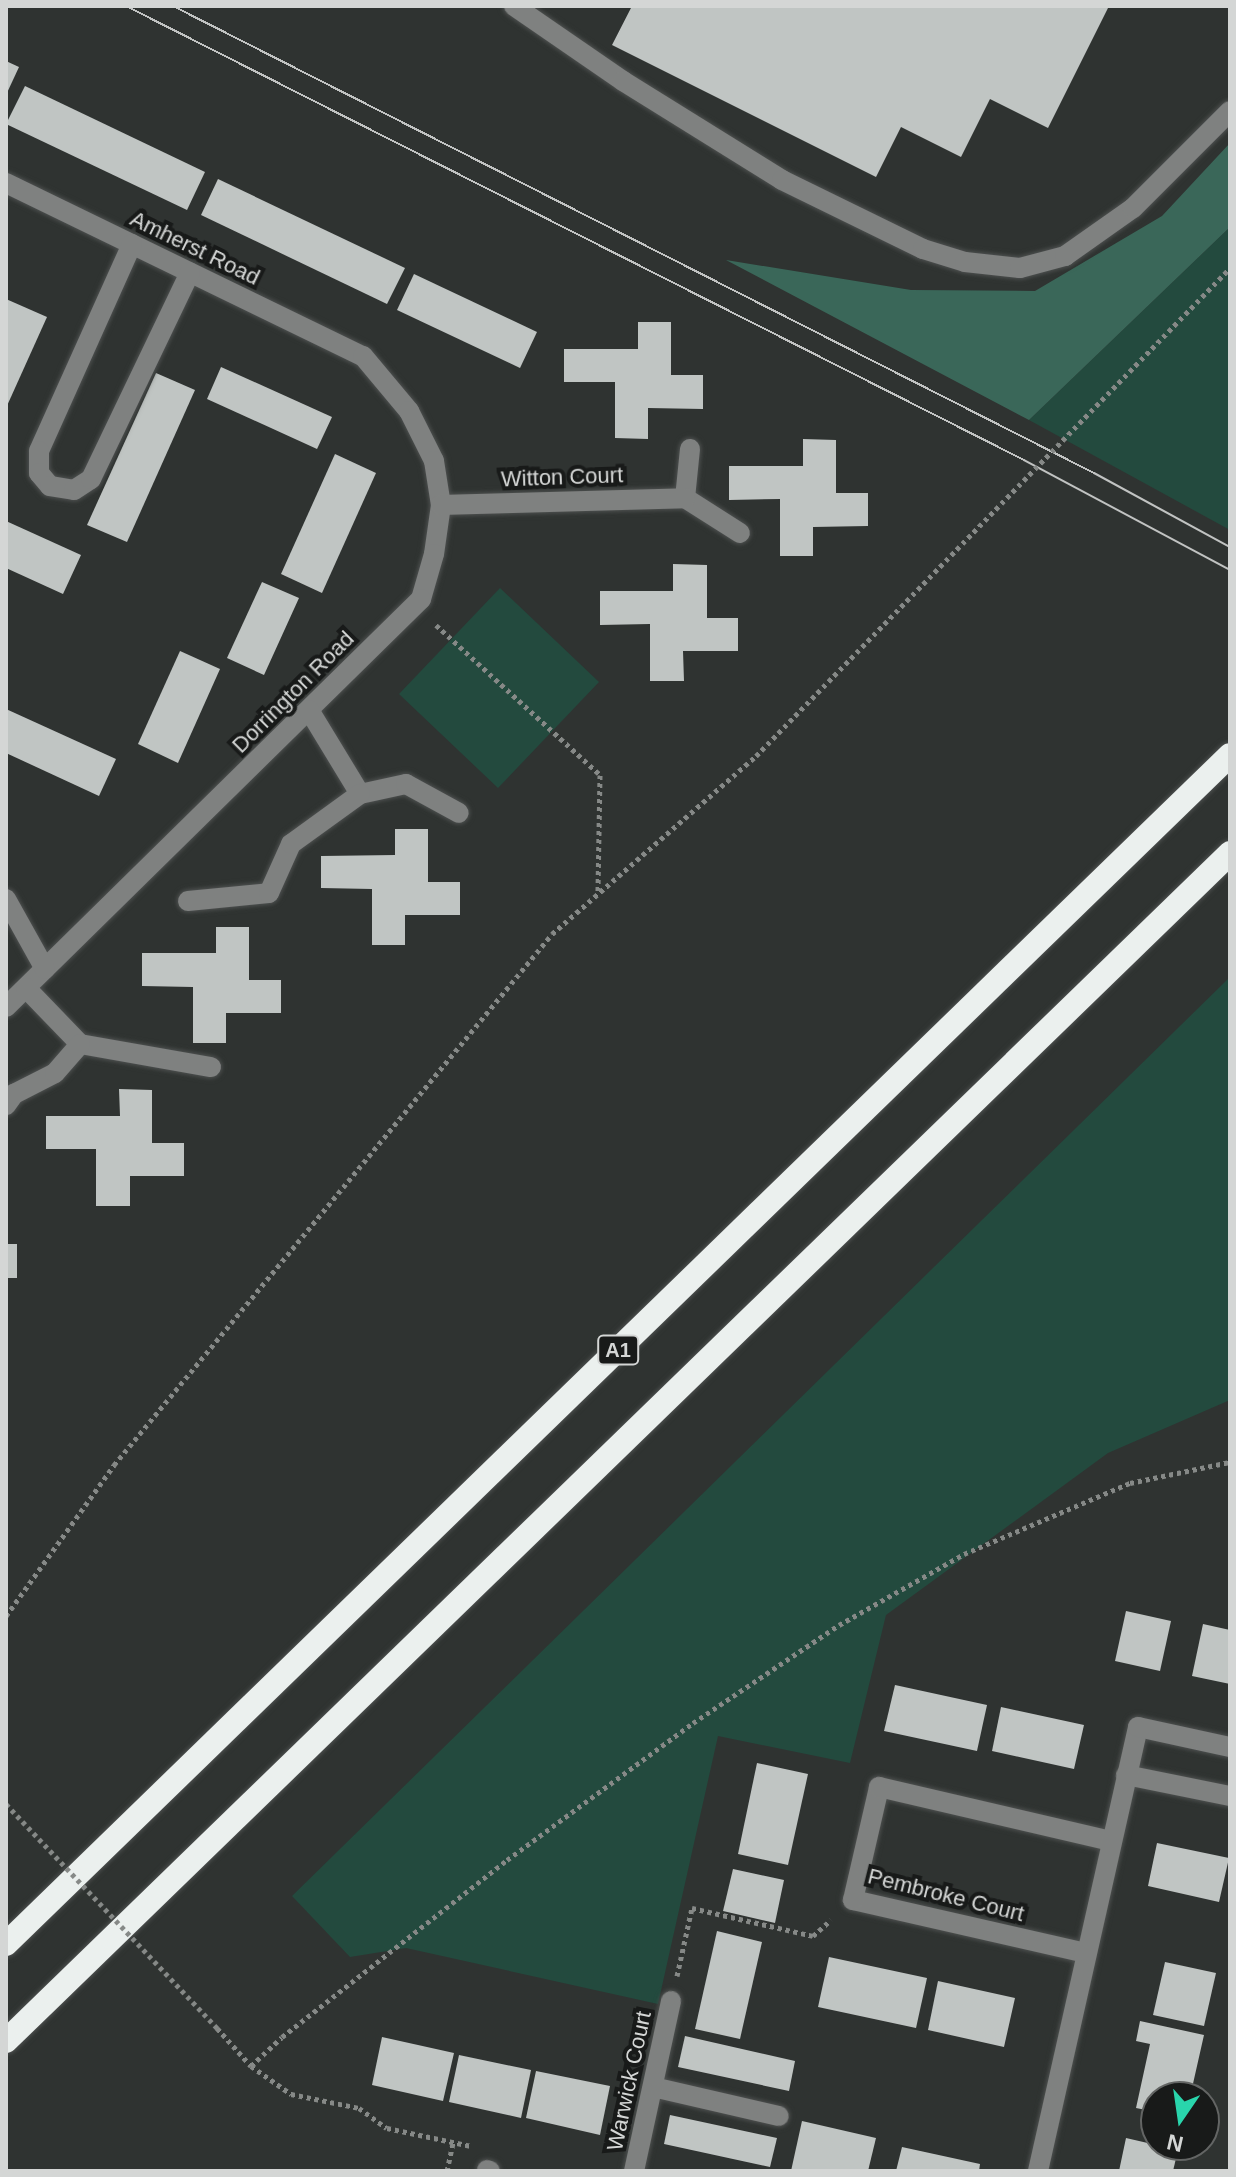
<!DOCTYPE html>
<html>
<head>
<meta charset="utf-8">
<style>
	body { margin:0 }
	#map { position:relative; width:1236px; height:2177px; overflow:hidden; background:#2f3331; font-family:Arial,sans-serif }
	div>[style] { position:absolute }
	.green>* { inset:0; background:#234a3e }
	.forest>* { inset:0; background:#3a6759 }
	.building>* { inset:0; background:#c0c5c3 }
	.path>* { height:5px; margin-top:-2.5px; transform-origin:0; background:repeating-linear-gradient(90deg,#868987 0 4px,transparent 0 8px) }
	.roads { filter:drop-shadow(0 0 2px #4d504f) drop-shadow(0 0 2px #4d504f) }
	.minor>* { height:20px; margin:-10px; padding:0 10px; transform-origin:10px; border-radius:10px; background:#7f8180 }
	.highway>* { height:24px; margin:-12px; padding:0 12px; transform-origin:12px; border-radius:12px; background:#ebf0ee }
	.tram>* { height:2px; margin:-1px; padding:0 1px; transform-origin:1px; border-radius:1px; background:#c1c3c2 }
	.path-bridge>* { height:5px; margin-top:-2.5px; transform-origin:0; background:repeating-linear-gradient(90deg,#868987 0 4px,transparent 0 8px) }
	span { translate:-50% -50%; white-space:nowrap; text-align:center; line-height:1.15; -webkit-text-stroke:8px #181a19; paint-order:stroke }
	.shield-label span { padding:2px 6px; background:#181a19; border:2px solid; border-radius:6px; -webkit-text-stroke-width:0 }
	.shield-label { font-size:20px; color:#d4d6d5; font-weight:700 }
	.street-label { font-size:22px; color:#d4d6d5 }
	.frame { position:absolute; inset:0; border:8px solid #d4d6d5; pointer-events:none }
	.north { position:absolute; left:1140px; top:2081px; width:80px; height:80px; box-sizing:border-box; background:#181a19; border:2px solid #636564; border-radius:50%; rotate:193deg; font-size:22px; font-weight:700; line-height:32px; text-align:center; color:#d4d6d5 }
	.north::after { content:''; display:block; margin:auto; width:28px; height:36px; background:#29d5ac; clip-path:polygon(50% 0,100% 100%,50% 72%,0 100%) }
</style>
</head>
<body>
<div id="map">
	<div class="green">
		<i style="clip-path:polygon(1230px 227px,1230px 530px,1029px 420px)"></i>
		<i style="clip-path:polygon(500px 588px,599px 682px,498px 788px,399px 694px)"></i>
		<i style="clip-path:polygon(1230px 977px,1230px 1400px,1108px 1453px,886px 1615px,850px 1763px,718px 1736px,658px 2004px,406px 1948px,350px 1957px,292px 1896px)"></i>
	</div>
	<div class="forest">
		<i style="clip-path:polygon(1230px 143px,1230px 227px,1029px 420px,726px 260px,911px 290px,1035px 291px,1162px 216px)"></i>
	</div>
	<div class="building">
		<i style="clip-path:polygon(632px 6px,1109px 6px,1048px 128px,990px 99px,961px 157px,901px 127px,876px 177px,612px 45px)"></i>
		<i style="clip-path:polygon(6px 61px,19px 67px,6px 95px)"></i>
		<i style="clip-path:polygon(25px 86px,205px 172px,187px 210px,6px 124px)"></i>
		<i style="clip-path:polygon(218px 179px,405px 268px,387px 304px,201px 215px)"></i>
		<i style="clip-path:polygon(414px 274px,537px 332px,520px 368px,397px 310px)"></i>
		<i style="clip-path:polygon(6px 299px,47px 317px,6px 408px)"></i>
		<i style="clip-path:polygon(638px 322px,671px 322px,671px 375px,703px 375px,703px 409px,648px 408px,648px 439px,615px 438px,615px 382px,564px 382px,564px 349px,638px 349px)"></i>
		<i style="clip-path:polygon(221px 367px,332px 417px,317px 449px,207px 399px)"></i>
		<i style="clip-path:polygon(156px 373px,195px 390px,127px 542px,87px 525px)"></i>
		<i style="clip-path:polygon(803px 439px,836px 440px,836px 493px,868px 493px,868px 526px,813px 527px,813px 556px,780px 556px,780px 499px,729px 500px,729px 466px,803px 466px)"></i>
		<i style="clip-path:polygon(335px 454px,376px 473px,322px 593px,281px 574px)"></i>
		<i style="clip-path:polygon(6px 521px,81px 555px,63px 594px,6px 568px)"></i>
		<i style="clip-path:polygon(673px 564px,707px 565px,707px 618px,738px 618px,738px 651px,683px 651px,684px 681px,650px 681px,650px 624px,600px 625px,600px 591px,673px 591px)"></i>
		<i style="clip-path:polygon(262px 582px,299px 598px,264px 675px,227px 658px)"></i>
		<i style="clip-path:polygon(180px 651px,220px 669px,178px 763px,138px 744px)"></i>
		<i style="clip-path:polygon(6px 709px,116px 759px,99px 796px,6px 753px)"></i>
		<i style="clip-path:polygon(395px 829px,428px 829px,428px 882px,460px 882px,460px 915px,405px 915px,405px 945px,372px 945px,372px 889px,321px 888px,321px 856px,395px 855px)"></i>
		<i style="clip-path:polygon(216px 927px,249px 927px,249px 980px,281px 980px,281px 1013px,226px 1013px,226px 1043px,193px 1043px,193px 987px,142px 986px,142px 953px,216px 953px)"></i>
		<i style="clip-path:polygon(119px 1089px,152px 1090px,152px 1143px,184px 1143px,184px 1176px,130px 1176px,130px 1206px,96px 1206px,96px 1149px,46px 1149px,46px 1116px,120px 1116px)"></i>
		<i style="clip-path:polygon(6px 1244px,17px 1244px,17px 1278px,6px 1278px)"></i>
		<i style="clip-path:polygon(1126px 1611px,1171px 1621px,1160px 1671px,1115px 1661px)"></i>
		<i style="clip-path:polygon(1203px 1624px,1230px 1630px,1230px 1684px,1192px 1676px)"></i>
		<i style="clip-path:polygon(895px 1685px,987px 1705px,977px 1751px,884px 1731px)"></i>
		<i style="clip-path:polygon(1001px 1707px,1084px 1725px,1074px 1769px,992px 1751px)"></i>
		<i style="clip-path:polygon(757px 1763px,808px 1774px,788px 1865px,738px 1854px)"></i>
		<i style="clip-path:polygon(1157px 1843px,1229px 1858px,1219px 1902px,1148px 1886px)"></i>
		<i style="clip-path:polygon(733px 1869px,784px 1880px,775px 1923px,723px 1911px)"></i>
		<i style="clip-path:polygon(717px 1931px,762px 1942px,740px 2039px,695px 2029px)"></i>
		<i style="clip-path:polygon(829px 1957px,927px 1978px,916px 2028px,818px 2007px)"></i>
		<i style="clip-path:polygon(1165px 1962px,1216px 1973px,1204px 2026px,1153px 2015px)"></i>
		<i style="clip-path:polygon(938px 1981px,1015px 1998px,1004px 2047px,928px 2030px)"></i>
		<i style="clip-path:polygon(1140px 2021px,1204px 2035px,1190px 2097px,1156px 2097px,1156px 2112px,1136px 2108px,1150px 2044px,1136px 2041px)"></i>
		<i style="clip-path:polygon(685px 2036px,795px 2061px,789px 2091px,678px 2067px)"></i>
		<i style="clip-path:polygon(382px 2037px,454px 2053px,443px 2101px,372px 2085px)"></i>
		<i style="clip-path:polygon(459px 2055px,531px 2070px,521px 2118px,449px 2102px)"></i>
		<i style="clip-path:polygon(536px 2071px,610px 2086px,600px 2135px,526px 2118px)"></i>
		<i style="clip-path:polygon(670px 2115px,777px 2138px,770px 2167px,664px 2144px)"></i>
		<i style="clip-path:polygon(802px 2121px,876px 2138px,868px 2171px,791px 2171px)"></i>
		<i style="clip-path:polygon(1126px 2138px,1178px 2150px,1173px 2171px,1119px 2171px)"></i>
		<i style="clip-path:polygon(902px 2147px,980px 2164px,979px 2171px,896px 2171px)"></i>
	</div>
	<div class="path">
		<i style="left:436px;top:625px;width:222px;rotate:42.4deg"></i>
		<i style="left:600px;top:775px;width:119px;rotate:91deg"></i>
		<i style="left:6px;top:1616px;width:186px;rotate:-54.4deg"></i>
		<i style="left:114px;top:1465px;width:688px;rotate:-50.48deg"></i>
		<i style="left:552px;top:934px;width:271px;rotate:-41.1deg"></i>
		<i style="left:677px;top:1976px;width:70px;rotate:-77.6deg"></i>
		<i style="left:692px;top:1908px;width:124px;rotate:13deg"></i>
		<i style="left:813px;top:1936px;width:24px;rotate:-42deg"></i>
		<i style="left:217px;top:2028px;width:51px;rotate:48.2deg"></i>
		<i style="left:251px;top:2066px;width:49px;rotate:35deg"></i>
		<i style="left:291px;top:2094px;width:69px;rotate:11.6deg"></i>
		<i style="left:359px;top:2108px;width:34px;rotate:36deg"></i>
		<i style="left:387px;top:2128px;width:86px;rotate:12.1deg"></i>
		<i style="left:251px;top:2066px;width:42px;rotate:-43.1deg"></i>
		<i style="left:282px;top:2037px;width:286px;rotate:-38.2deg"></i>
		<i style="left:507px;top:1860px;width:231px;rotate:-36.4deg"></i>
		<i style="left:693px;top:1723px;width:176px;rotate:-33.9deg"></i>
		<i style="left:839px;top:1625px;width:144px;rotate:-29.6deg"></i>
		<i style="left:964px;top:1554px;width:181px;rotate:-23.2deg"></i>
		<i style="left:1130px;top:1483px;width:102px;rotate:-11.9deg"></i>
		<i style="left:447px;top:2171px;width:30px;rotate:-78deg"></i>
	</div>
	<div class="roads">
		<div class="minor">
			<i style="left:514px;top:6px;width:132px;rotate:34.5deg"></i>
			<i style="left:623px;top:81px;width:187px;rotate:31.9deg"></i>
			<i style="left:782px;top:180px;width:157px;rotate:26.1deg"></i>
			<i style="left:923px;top:249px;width:44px;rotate:17.2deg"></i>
			<i style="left:965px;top:262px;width:55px;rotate:6.2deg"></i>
			<i style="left:1020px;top:268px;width:47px;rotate:-14.9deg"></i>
			<i style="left:1065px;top:256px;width:83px;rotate:-35.2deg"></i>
			<i style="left:1133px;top:208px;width:137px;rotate:-45deg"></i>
			<i style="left:6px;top:183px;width:397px;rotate:25.9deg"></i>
			<i style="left:363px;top:356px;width:72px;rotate:50.1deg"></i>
			<i style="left:409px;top:411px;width:56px;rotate:63.4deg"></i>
			<i style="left:434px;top:461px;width:45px;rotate:81deg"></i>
			<i style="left:441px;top:505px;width:49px;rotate:98.1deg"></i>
			<i style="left:434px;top:554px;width:47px;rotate:106.1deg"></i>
			<i style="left:421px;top:599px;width:582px;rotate:135.49deg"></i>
			<i style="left:132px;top:244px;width:227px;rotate:114.2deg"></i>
			<i style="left:39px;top:451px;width:22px;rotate:90deg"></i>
			<i style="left:39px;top:473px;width:17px;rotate:50deg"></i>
			<i style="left:50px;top:486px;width:24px;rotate:9deg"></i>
			<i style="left:74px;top:490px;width:20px;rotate:-33deg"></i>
			<i style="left:91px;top:479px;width:229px;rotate:-64.4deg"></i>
			<i style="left:690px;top:449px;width:49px;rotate:95.8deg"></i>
			<i style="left:685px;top:498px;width:65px;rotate:32.5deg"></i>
			<i style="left:441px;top:505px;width:244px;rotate:-1.6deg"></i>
			<i style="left:309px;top:710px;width:98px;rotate:58.7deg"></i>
			<i style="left:360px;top:794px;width:47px;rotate:-12.3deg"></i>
			<i style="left:406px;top:784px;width:60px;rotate:28.7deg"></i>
			<i style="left:6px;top:899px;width:80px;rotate:60.9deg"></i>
			<i style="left:188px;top:901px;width:81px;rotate:-5.6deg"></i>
			<i style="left:269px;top:893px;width:54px;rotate:-65.8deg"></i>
			<i style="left:291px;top:844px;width:85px;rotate:-35.9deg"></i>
			<i style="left:26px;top:988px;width:78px;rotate:46deg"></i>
			<i style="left:80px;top:1044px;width:133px;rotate:10deg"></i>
			<i style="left:6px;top:1105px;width:14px;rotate:-54deg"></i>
			<i style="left:14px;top:1094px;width:46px;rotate:-27.1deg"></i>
			<i style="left:55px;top:1073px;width:38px;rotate:-49deg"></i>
			<i style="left:1126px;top:1775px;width:106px;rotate:11.4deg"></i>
			<i style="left:1086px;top:1953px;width:239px;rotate:-167.2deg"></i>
			<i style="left:853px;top:1900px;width:116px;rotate:-77deg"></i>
			<i style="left:879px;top:1787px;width:238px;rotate:13.1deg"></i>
			<i style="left:653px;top:2087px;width:129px;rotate:13deg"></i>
			<i style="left:487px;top:2170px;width:3px;rotate:18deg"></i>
			<i style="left:634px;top:2171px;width:174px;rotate:-77.7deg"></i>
			<i style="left:1038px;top:2171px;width:455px;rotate:-77.3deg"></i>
			<i style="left:1138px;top:1727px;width:94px;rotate:12.3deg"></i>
		</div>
		<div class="highway">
			<i style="left:6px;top:1944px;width:1706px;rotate:-44.17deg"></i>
			<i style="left:6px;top:2041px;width:1706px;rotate:-44.14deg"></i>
		</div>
	</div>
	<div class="tram">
		<i style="left:126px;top:6px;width:1006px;rotate:26.82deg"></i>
		<i style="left:1024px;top:460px;width:234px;rotate:28.1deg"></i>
		<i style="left:173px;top:6px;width:1033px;rotate:26.89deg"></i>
		<i style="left:1094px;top:473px;width:155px;rotate:28.6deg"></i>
	</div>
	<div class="path-bridge">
		<i style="left:756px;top:756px;width:680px;rotate:-45.83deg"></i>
		<i style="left:6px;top:1804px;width:308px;rotate:46.7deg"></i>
	</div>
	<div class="shield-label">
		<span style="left:618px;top:1350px">A1</span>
	</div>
	<div class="street-label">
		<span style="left:195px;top:248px;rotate:26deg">Amherst Road</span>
		<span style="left:562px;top:477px;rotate:-2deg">Witton Court</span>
		<span style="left:293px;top:692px;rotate:-45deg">Dorrington Road</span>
		<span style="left:946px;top:1895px;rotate:14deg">Pembroke Court</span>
		<span style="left:629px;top:2081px;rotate:-78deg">Warwick Court</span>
	</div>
	<div class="frame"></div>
	<div class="north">N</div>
</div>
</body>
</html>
